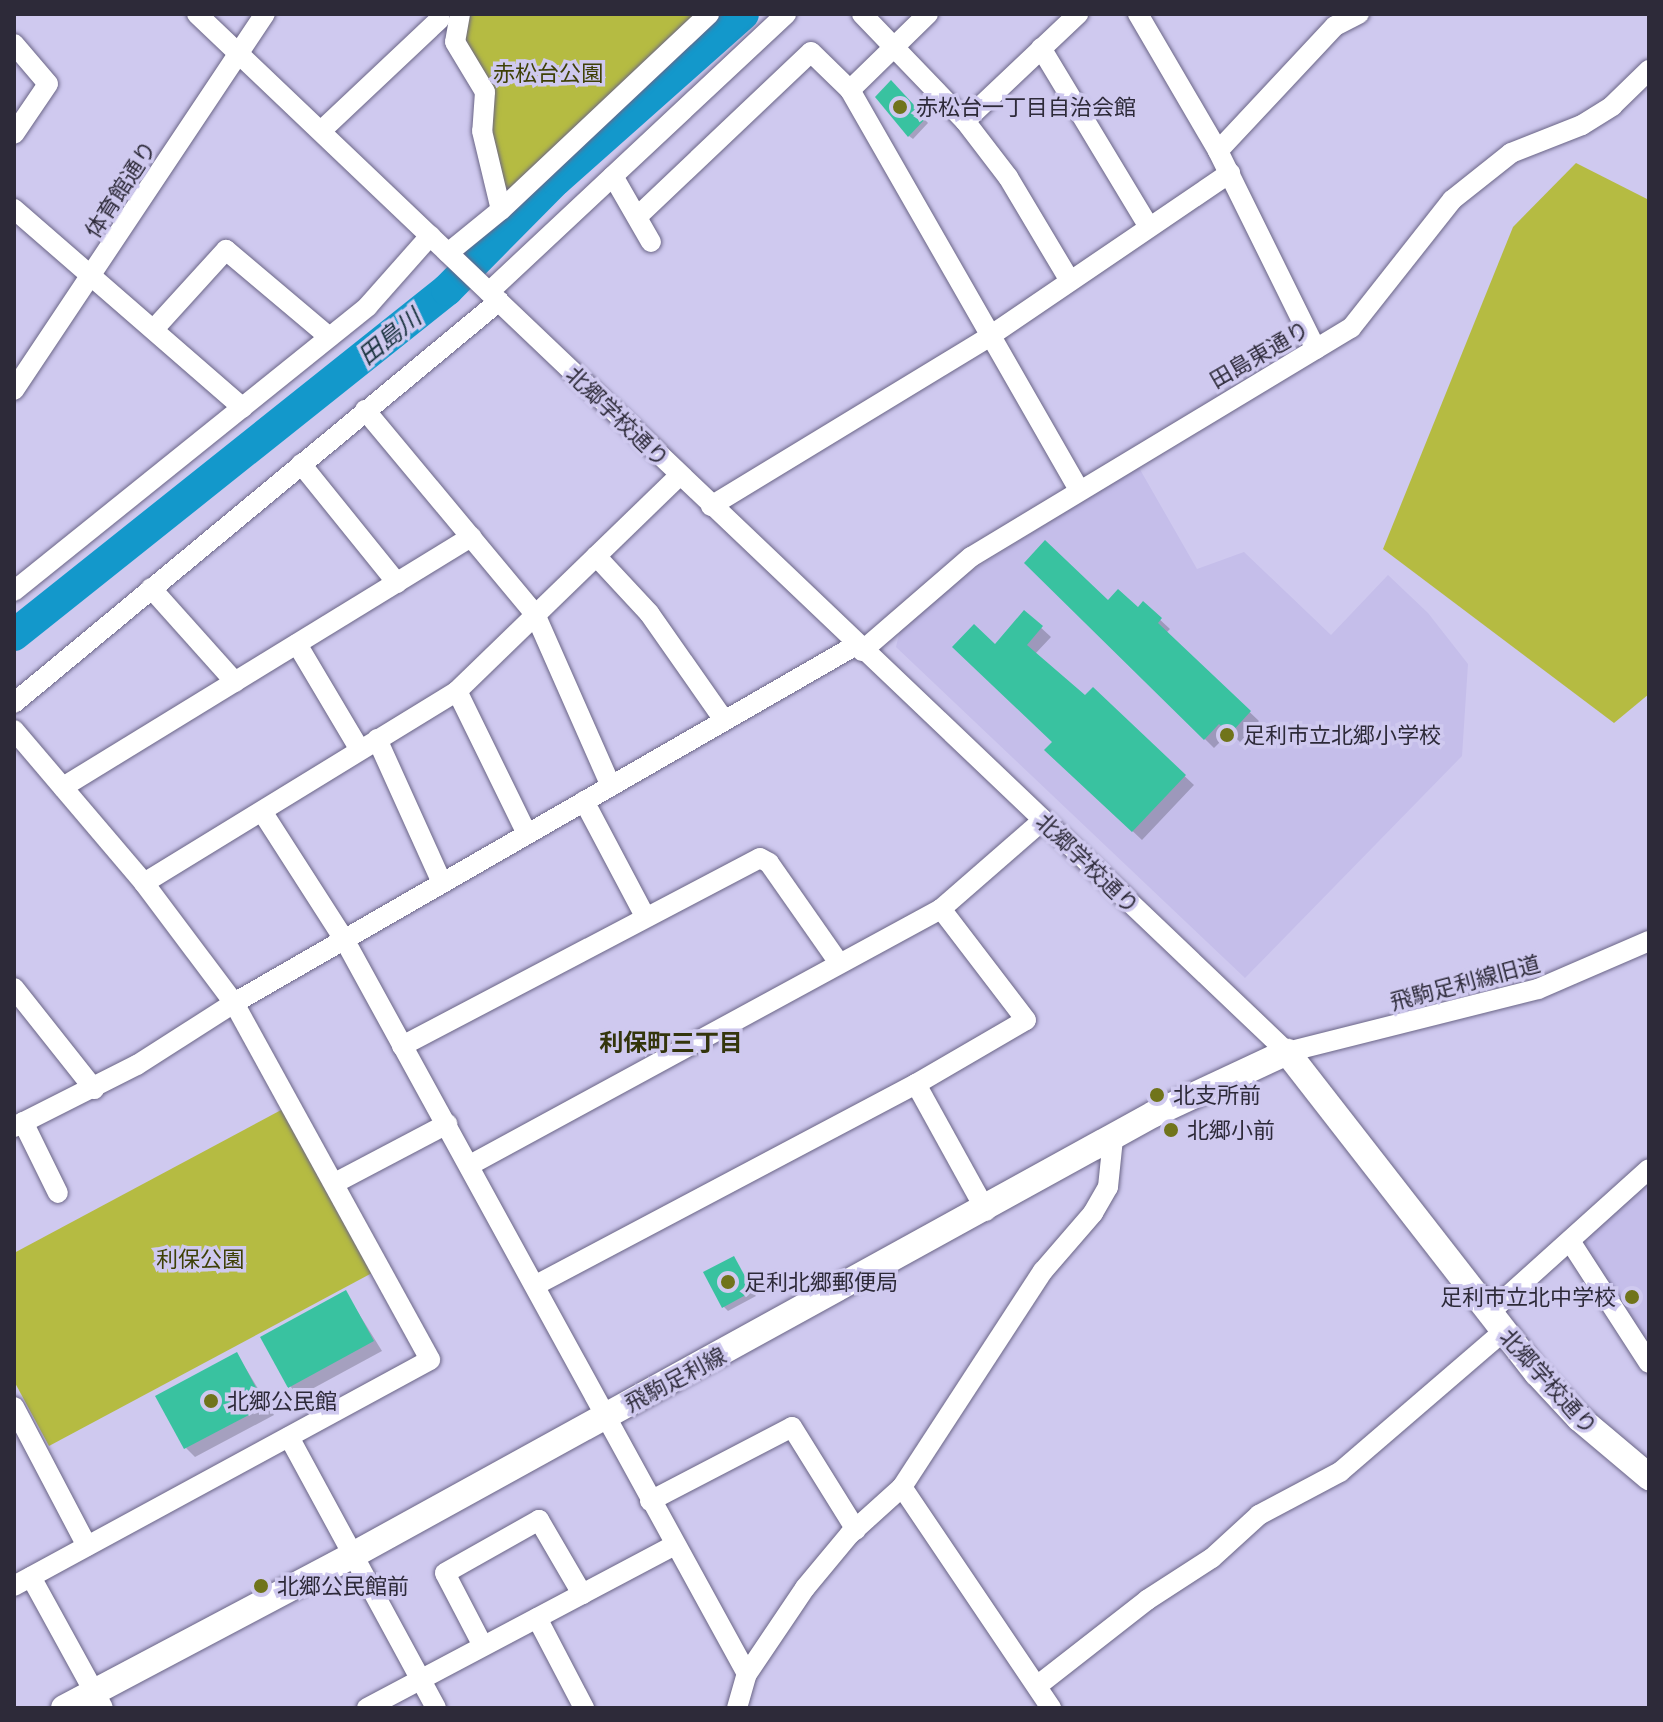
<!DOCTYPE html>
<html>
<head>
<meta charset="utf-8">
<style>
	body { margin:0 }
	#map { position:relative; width:1663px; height:1722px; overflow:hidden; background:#cfc9ef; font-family:Lato,"Noto Sans JP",sans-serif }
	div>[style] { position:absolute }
	.built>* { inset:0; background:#c5beea }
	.green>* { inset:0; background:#b5bb42 }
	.shadow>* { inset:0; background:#0003 }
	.river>* { height:32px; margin:-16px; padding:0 16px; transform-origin:16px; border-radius:16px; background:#1398cb }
	.building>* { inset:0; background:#39c2a0 }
	.roads { filter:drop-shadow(0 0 2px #6a6586) drop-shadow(0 0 2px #6a6586) }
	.minor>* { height:20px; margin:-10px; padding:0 10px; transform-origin:10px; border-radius:10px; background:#fff }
	.major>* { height:26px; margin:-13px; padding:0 13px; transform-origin:13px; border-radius:13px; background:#fff }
	.dots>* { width:22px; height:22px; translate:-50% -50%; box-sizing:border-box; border:4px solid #cfc9ef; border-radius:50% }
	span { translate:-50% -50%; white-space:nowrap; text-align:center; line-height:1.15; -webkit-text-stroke:7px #cfc9ef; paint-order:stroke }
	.park-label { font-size:22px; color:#3e4006 }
	.poi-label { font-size:22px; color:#2d2a39 }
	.left { translate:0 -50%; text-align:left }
	.right { translate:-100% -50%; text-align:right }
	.street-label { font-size:22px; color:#2d2a39 }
	.water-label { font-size:24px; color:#17303c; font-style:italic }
	.neighbourhood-label { font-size:24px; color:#33350b; font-weight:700 }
	.frame { position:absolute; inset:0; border:16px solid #2d2a39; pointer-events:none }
</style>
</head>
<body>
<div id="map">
	<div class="built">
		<i style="clip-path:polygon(1138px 466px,1197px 569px,1244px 552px,1331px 635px,1388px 575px,1428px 613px,1468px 664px,1462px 756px,1245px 978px,896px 647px,900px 630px,959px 579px)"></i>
		<i style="clip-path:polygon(1649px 1179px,1649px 1350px,1582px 1244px,1582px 1233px)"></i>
	</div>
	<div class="green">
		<i style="clip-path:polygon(465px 14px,698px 14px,505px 197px,460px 40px)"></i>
		<i style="clip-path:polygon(1576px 163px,1649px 200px,1649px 694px,1614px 723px,1383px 549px,1513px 227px)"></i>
		<i style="clip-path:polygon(283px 1109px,372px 1273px,49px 1446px,14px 1381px,14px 1253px)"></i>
	</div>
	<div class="shadow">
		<i style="clip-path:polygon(891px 83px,928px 123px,913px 139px,909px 136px)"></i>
		<i style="clip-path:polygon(1027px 562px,1108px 603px,1138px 610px,1143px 604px,1170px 629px,1166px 633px,1259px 721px,1240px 742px,1230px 732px,1214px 748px)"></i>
		<i style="clip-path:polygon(1025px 613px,1051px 637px,1035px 654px,1085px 698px,1093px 690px,1194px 785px,1142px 840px,1047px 750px,1055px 742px,996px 647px)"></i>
		<i style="clip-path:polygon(734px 1259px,756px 1296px,728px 1311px,724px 1307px)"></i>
		<i style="clip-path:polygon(346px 1293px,382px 1351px,299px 1396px,290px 1386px)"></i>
		<i style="clip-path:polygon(237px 1354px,274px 1415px,195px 1457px,186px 1448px)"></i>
	</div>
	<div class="river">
		<i style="left:14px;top:635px;width:554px;rotate:-38.55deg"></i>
		<i style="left:447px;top:290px;width:155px;rotate:-45.3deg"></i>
		<i style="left:556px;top:180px;width:250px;rotate:-41.6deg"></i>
	</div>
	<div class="building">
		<i style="clip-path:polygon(891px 80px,926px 118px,908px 137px,875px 97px)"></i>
		<i style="clip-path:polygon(1045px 540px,1108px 600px,1118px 589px,1138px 607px,1143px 601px,1162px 618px,1158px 623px,1251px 711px,1230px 734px,1219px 724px,1204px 740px,1024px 563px)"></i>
		<i style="clip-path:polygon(1024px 610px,1043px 626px,1027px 645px,1085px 695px,1093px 687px,1186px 775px,1132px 832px,1044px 750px,1052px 742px,952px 647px,974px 624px,995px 644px)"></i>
		<i style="clip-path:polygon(734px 1256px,753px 1291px,722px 1308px,703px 1272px)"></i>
		<i style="clip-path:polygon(346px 1290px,374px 1341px,288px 1388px,260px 1337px)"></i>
		<i style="clip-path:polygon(237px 1352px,266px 1406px,184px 1449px,155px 1396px)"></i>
	</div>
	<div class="roads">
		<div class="minor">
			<i style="left:197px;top:14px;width:1505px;rotate:43.6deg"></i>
			<i style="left:1287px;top:1052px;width:259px;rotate:-14.1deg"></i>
			<i style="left:1538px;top:989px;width:121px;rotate:-23.4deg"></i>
			<i style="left:460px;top:14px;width:28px;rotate:100deg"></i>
			<i style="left:455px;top:42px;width:58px;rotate:59deg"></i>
			<i style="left:485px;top:92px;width:39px;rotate:94deg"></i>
			<i style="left:482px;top:131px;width:81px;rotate:76.5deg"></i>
			<i style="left:862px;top:14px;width:149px;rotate:46.1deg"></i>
			<i style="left:965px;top:121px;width:71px;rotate:52.5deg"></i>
			<i style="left:1008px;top:177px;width:121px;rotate:59.2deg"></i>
			<i style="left:1138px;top:14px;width:159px;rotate:59.7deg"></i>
			<i style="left:1218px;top:151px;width:221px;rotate:63.7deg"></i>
			<i style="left:14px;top:44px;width:52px;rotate:49.6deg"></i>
			<i style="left:48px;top:84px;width:60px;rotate:124.2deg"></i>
			<i style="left:1041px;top:48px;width:209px;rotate:58.9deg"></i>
			<i style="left:850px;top:90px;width:109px;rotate:-44.3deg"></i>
			<i style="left:965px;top:121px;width:156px;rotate:-43.4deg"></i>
			<i style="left:321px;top:131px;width:163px;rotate:-43.3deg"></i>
			<i style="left:1218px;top:151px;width:171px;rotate:-46.9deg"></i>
			<i style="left:1335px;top:26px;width:27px;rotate:-27deg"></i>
			<i style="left:613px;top:176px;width:76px;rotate:60.1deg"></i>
			<i style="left:14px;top:209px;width:303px;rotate:41deg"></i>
			<i style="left:638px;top:216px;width:238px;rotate:-43.5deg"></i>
			<i style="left:811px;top:52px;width:54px;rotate:44.3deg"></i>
			<i style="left:850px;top:90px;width:461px;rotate:60.2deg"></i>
			<i style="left:448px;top:253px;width:68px;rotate:-39.1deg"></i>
			<i style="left:501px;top:210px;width:286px;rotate:-43.3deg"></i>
			<i style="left:489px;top:292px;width:407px;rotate:-43.1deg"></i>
			<i style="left:154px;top:329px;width:107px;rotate:-47.7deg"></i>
			<i style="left:226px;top:250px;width:132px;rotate:40.1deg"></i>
			<i style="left:14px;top:390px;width:452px;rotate:-56.3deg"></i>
			<i style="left:365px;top:410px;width:266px;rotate:50.2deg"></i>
			<i style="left:535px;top:614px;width:188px;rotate:66.2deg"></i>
			<i style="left:301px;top:464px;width:153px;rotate:51.1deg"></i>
			<i style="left:711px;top:506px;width:323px;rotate:-31.3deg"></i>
			<i style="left:987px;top:338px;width:294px;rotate:-34.2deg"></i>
			<i style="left:596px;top:556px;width:78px;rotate:47.1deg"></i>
			<i style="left:649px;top:613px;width:131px;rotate:55deg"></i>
			<i style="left:151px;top:588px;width:126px;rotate:48.2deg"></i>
			<i style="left:14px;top:591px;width:454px;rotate:-38.8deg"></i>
			<i style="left:368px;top:306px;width:94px;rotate:-48.5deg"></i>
			<i style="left:297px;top:644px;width:123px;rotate:59.3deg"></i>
			<i style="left:862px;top:651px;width:144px;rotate:-40.8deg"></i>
			<i style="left:971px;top:557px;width:444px;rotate:-31.1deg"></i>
			<i style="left:1351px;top:328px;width:163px;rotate:-51.7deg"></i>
			<i style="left:1452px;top:200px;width:75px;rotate:-38.5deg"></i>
			<i style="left:1511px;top:153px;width:76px;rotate:-21.5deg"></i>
			<i style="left:1582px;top:125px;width:36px;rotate:-32deg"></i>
			<i style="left:1612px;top:106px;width:52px;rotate:-44.2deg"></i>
			<i style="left:457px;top:691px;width:159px;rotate:63.9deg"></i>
			<i style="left:14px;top:703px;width:630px;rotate:-39.65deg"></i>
			<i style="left:14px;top:730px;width:201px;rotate:49.6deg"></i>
			<i style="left:144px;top:883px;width:150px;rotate:53.1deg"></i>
			<i style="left:234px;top:1003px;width:407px;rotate:61.2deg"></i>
			<i style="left:430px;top:1360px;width:473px;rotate:151.5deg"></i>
			<i style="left:377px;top:739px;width:158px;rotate:65.7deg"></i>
			<i style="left:63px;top:787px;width:479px;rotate:-31.5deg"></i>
			<i style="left:584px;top:801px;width:130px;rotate:62.1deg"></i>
			<i style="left:263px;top:813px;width:150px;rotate:57.3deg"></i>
			<i style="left:344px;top:939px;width:838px;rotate:61.26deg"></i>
			<i style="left:144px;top:883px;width:367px;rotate:-31.5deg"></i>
			<i style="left:457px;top:691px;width:310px;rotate:-44.1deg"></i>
			<i style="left:14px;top:988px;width:129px;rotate:51.6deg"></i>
			<i style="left:402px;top:1046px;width:404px;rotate:-27.7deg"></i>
			<i style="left:760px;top:858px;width:10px;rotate:29deg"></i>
			<i style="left:769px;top:863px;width:122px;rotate:55deg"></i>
			<i style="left:916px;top:1084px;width:145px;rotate:61.1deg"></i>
			<i style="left:23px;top:1122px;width:79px;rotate:63.8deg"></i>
			<i style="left:14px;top:1127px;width:138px;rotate:-26.8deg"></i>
			<i style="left:137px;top:1065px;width:115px;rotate:-32.6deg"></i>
			<i style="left:234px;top:1003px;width:718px;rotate:-29.92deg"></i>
			<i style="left:470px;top:1165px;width:536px;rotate:-28.53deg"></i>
			<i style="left:941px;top:909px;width:135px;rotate:-41.1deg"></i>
			<i style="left:335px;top:1183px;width:127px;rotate:-27.8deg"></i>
			<i style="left:1570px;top:1241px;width:145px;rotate:57.1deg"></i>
			<i style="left:536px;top:1285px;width:430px;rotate:-27.9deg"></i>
			<i style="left:916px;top:1084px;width:127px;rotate:-30.2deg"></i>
			<i style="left:1026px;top:1020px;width:140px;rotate:-127.4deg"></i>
			<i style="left:1489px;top:1313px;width:215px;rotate:-42deg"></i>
			<i style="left:14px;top:1407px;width:157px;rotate:62.3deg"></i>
			<i style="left:289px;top:1437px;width:308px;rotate:61.5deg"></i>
			<i style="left:902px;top:1487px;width:267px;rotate:56deg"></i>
			<i style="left:650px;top:1501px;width:160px;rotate:-27.5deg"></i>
			<i style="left:792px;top:1427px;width:121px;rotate:58.1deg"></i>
			<i style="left:31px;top:1577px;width:149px;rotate:61.2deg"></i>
			<i style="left:537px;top:1618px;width:102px;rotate:62.4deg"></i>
			<i style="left:483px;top:1646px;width:82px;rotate:-117.5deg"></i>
			<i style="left:445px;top:1573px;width:108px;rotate:-29.4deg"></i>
			<i style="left:539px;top:1520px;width:86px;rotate:59.8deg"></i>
			<i style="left:1037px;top:1686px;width:140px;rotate:-38deg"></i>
			<i style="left:1147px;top:1600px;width:77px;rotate:-32.9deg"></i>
			<i style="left:1212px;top:1558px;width:64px;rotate:-42.5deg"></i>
			<i style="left:1259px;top:1515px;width:92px;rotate:-28deg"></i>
			<i style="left:1340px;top:1472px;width:215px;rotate:-40.7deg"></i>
			<i style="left:367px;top:1708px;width:348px;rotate:-27.9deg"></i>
			<i style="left:737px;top:1708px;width:35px;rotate:-74deg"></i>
			<i style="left:747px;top:1674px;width:104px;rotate:-56deg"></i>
			<i style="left:805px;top:1588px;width:70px;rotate:-50.2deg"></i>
			<i style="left:850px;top:1534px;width:70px;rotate:-42.1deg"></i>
			<i style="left:902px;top:1487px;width:258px;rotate:-56.9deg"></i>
			<i style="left:1043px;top:1271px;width:77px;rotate:-49.2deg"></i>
			<i style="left:1093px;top:1213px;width:30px;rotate:-60deg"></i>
			<i style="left:1108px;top:1187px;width:48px;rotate:-84.1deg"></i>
		</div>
		<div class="major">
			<i style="left:64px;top:1708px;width:327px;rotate:-27.9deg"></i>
			<i style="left:353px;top:1555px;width:914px;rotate:-28.84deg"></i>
			<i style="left:1154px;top:1114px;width:147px;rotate:-25deg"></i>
			<i style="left:1287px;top:1052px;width:407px;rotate:52.1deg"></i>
			<i style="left:1537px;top:1373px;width:62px;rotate:47deg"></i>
			<i style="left:1579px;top:1418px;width:92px;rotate:40.1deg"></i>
		</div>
	</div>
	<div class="dots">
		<i style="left:900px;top:107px;background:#70741b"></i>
		<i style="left:1227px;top:735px;background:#70741b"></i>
		<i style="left:1157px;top:1095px;background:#70741b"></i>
		<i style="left:1171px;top:1130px;background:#70741b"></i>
		<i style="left:728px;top:1282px;background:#70741b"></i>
		<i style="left:1632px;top:1297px;background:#70741b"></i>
		<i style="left:211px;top:1401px;background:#70741b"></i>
		<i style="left:261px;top:1586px;background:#70741b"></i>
	</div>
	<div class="park-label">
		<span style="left:548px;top:73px">赤松台公園</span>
		<span style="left:200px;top:1259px">利保公園</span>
	</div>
	<div class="poi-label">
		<span class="left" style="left:916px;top:107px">赤松台一丁目自治会館</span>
		<span class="left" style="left:1243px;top:735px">足利市立北郷小学校</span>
		<span class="left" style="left:1173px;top:1095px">北支所前</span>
		<span class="left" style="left:1187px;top:1130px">北郷小前</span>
		<span class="left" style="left:744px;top:1282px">足利北郷郵便局</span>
		<span class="right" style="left:1616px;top:1297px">足利市立北中学校</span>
		<span class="left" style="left:227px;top:1401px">北郷公民館</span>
		<span class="left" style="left:277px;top:1586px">北郷公民館前</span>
	</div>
	<div class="street-label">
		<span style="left:120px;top:189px;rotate:-57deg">体育館通り</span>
		<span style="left:1259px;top:354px;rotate:-30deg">田島東通り</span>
		<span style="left:618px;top:416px;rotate:44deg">北郷学校通り</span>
		<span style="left:1088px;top:863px;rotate:44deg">北郷学校通り</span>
		<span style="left:1465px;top:982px;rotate:-15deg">飛駒足利線旧道</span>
		<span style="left:675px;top:1379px;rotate:-28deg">飛駒足利線</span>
		<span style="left:1549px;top:1381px;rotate:48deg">北郷学校通り</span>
	</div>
	<div class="water-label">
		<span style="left:389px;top:336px;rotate:-39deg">田島川</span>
	</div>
	<div class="neighbourhood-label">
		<span style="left:671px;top:1042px">利保町三丁目</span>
	</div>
	<div class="frame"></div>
</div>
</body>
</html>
